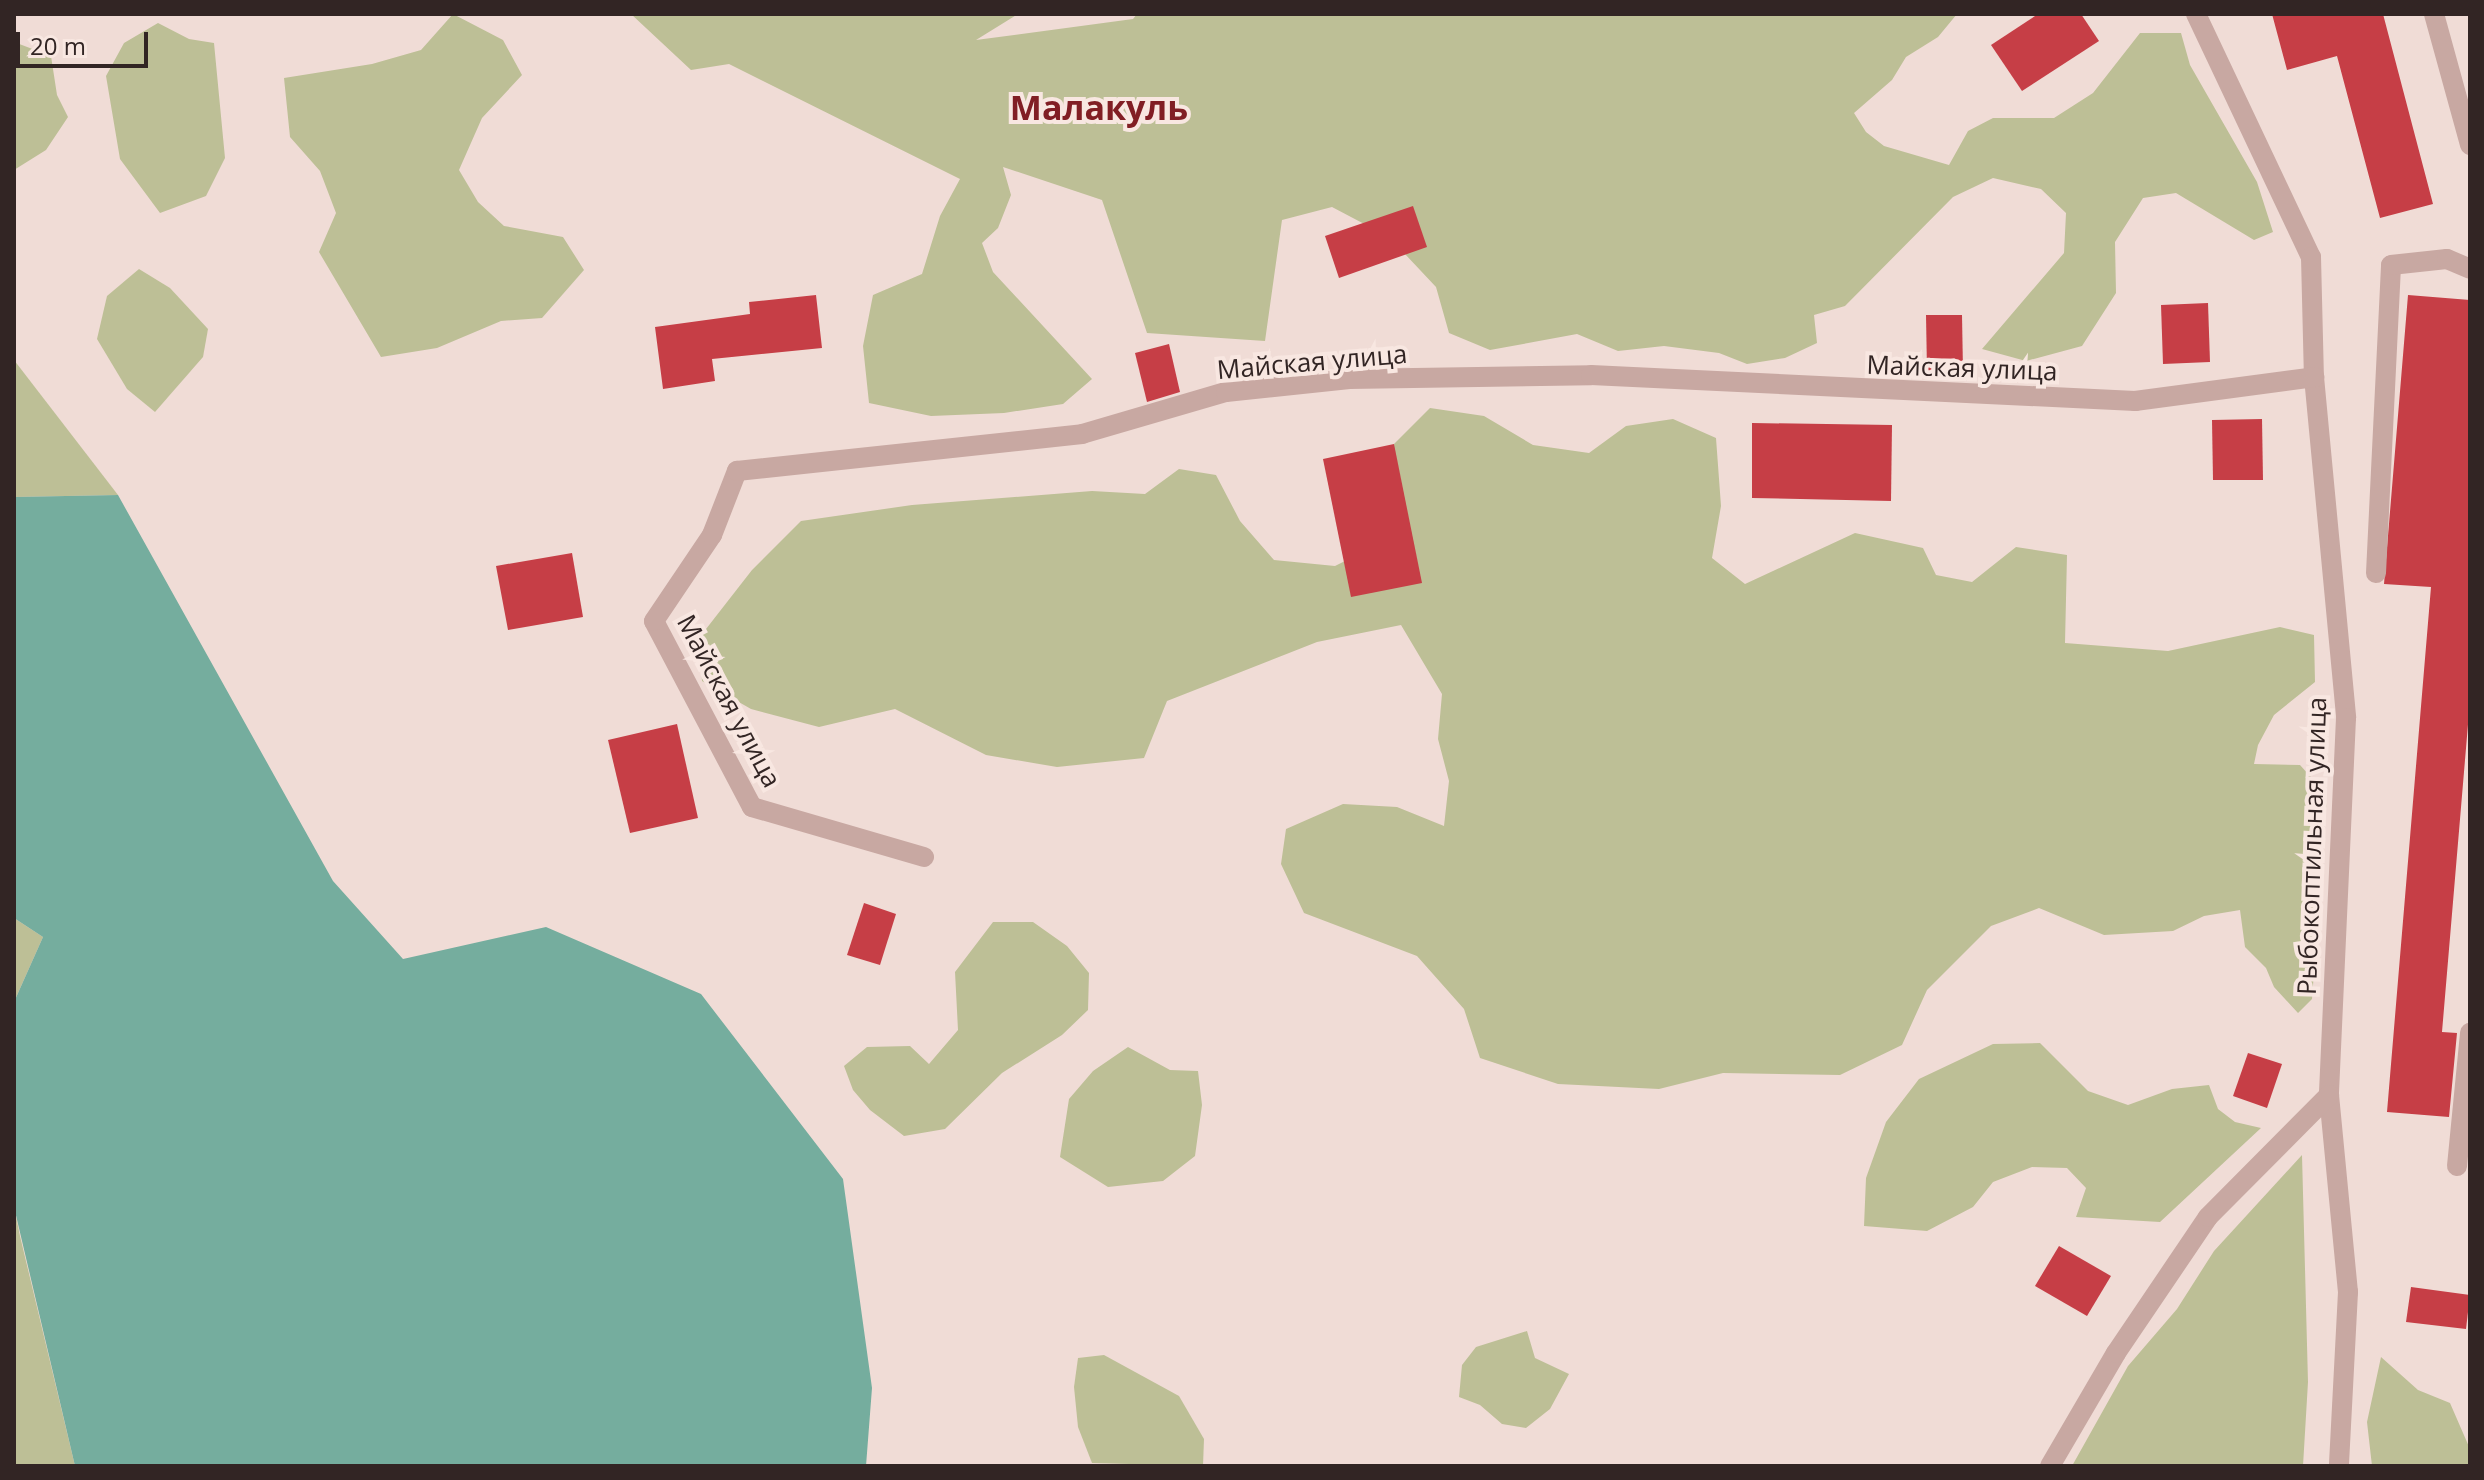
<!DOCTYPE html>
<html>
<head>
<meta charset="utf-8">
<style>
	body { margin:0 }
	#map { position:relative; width:2484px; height:1480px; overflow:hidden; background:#f0dcd6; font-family:"Open Sans",sans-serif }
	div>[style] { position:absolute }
	.green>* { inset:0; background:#bdbf96 }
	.water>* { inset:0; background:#75ad9e }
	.building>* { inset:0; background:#c63e46 }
	.service>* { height:20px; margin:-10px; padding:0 10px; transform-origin:10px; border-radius:10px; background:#c8a8a2 }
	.minor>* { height:20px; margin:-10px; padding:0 10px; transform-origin:10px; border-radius:10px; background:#c8a8a2 }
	span { translate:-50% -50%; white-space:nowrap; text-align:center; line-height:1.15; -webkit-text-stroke:8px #f8e7e1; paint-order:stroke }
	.street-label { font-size:26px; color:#322524 }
	.district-label { font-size:34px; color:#811e24; font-weight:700 }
	.frame { position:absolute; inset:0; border:16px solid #322524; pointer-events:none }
	.scale { position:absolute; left:16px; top:32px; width:132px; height:36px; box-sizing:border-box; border:4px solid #322524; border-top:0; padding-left:10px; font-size:24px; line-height:28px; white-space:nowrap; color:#322524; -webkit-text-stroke:6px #f8e7e1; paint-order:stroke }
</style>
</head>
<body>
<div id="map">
	<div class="green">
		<i style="clip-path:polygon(453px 14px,503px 40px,522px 75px,482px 118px,459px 170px,478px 202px,504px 226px,563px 237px,584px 270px,542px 318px,501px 321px,437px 348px,381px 357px,319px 252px,336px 213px,320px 171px,290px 137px,284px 78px,372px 64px,421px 50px)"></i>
		<i style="clip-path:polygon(631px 14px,1018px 14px,976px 40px,1133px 19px,1137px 14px,1957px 14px,1938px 37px,1906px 57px,1892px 80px,1854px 113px,1866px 132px,1884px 146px,1949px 165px,1968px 131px,1993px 118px,2054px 118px,2093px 93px,2140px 33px,2181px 33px,2190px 65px,2257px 182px,2273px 232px,2254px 240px,2176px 193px,2143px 198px,2115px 242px,2116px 293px,2082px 346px,2026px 361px,1982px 349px,2064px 253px,2066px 213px,2041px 189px,1993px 178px,1953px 197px,1845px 306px,1814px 315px,1817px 343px,1785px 358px,1747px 364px,1719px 353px,1664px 346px,1618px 351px,1577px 334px,1490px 350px,1449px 333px,1436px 287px,1389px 237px,1332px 207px,1282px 220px,1265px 341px,1147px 333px,1102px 200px,1003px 167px,1011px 195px,998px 228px,982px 243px,993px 272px,1092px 379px,1063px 404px,1004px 413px,931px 416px,869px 403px,863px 346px,873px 295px,922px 274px,940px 216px,960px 179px,729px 64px,691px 70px)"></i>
		<i style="clip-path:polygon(158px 23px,189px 39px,214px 43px,225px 158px,206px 196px,160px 213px,120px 159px,106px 76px,124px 43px)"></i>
		<i style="clip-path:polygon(14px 42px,51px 56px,57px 95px,68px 117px,46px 150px,14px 170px)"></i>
		<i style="clip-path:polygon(139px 269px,170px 288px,208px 329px,203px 357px,155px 412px,127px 389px,97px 339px,107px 296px)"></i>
		<i style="clip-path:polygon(14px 360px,118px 495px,14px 497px)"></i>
		<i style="clip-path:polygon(1430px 408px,1484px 416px,1533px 445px,1589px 453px,1626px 426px,1673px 419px,1716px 438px,1721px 506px,1712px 558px,1745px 584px,1855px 533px,1923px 548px,1936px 575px,1972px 582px,2016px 547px,2067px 555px,2065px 643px,2168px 651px,2280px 627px,2314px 635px,2315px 682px,2274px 715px,2258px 745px,2254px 764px,2300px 765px,2327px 795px,2312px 999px,2298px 1013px,2274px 987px,2266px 968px,2245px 947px,2240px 910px,2204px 916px,2173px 931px,2104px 935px,2039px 908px,1991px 926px,1927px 990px,1902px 1045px,1840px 1075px,1723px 1073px,1659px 1089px,1558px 1084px,1480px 1058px,1464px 1009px,1417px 956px,1304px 913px,1281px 864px,1286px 829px,1343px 804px,1397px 807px,1444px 826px,1449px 781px,1438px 739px,1442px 694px,1401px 625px,1317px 642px,1167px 701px,1144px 758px,1057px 767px,986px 755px,895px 709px,819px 727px,751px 709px,702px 681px,699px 638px,752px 570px,801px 521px,912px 505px,1092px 491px,1145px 494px,1179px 469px,1216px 475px,1240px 521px,1274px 560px,1335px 566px,1383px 542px,1394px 444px)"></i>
		<i style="clip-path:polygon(14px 918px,43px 937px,14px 1002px)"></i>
		<i style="clip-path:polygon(993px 922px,1033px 922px,1067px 946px,1089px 973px,1088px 1010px,1062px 1035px,1002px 1073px,945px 1129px,904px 1136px,870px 1110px,853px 1090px,844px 1066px,867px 1047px,910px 1046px,929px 1064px,958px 1030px,955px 972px)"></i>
		<i style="clip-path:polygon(2040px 1043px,2088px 1091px,2128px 1105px,2172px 1089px,2209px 1085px,2218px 1109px,2235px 1122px,2261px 1128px,2160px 1222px,2076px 1217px,2086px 1188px,2067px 1168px,2032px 1167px,1993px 1182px,1973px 1207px,1927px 1231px,1864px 1226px,1866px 1178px,1886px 1122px,1919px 1079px,1993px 1044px)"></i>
		<i style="clip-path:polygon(1128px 1047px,1170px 1070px,1198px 1071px,1202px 1105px,1195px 1156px,1163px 1181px,1108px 1187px,1060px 1157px,1069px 1099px,1093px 1071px)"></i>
		<i style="clip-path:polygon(2302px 1155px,2308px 1382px,2303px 1466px,2072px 1466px,2128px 1366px,2177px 1309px,2214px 1251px)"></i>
		<i style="clip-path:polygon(14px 1207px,20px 1236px,75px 1466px,14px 1466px)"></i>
		<i style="clip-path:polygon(1527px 1331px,1535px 1358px,1569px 1374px,1550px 1409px,1526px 1428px,1502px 1424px,1480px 1405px,1459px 1397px,1462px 1365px,1476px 1347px)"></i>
		<i style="clip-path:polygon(1104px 1355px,1179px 1396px,1204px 1439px,1203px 1466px,1092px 1463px,1078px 1427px,1074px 1387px,1078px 1358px)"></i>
		<i style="clip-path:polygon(2381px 1357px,2418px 1390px,2450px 1403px,2470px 1449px,2470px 1466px,2372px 1466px,2367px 1422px)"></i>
	</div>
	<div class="water">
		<i style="clip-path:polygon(118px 495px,333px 881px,403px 959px,546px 927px,701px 994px,843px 1179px,872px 1388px,866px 1466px,75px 1466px,14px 1207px,14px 1002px,43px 937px,14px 918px,14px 497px)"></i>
	</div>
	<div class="building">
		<i style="clip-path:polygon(2038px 14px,2081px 14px,2099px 41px,2022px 91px,1991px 45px)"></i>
		<i style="clip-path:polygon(2272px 14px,2383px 14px,2433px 204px,2380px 218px,2337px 56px,2287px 70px)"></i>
		<i style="clip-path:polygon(1413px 206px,1427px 247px,1339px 278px,1325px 236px)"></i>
		<i style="clip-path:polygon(816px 295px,822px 348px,712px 359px,715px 381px,663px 389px,655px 327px,750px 314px,749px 302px)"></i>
		<i style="clip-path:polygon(2408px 295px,2470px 300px,2470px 701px,2442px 1032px,2457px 1033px,2449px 1117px,2387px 1112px,2431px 587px,2384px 584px)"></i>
		<i style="clip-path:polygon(2208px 303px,2210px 362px,2163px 364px,2161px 305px)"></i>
		<i style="clip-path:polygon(1926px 315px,1962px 315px,1963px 371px,1927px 371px)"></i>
		<i style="clip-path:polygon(1169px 344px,1180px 392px,1147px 402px,1135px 353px)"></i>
		<i style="clip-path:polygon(2262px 419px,2263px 480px,2213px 480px,2212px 420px)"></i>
		<i style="clip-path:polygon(1752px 423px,1892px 425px,1891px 501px,1752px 498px)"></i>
		<i style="clip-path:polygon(1394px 444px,1422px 583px,1351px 597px,1323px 459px)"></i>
		<i style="clip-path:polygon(572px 553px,583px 617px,508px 630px,496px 566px)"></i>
		<i style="clip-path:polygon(677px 724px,698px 818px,630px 833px,608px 740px)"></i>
		<i style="clip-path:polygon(864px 903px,896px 914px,880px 965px,847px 955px)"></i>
		<i style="clip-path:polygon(2248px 1053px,2282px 1064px,2267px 1108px,2233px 1096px)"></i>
		<i style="clip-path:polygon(2059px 1246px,2111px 1276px,2087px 1316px,2035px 1286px)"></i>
		<i style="clip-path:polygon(2411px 1287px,2470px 1295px,2466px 1329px,2406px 1322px)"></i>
	</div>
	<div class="service">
		<i style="left:2434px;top:14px;width:136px;rotate:74.6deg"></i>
		<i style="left:2376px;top:573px;width:308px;rotate:-87.2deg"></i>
		<i style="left:2391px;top:265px;width:56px;rotate:-6.1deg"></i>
		<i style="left:2447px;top:259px;width:25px;rotate:23deg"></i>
		<i style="left:2457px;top:1166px;width:134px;rotate:-84.4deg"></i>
	</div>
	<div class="minor">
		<i style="left:2196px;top:14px;width:269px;rotate:64.7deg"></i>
		<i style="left:2311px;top:257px;width:120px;rotate:88.6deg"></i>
		<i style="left:2314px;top:377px;width:342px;rotate:84.6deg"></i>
		<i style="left:2346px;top:718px;width:377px;rotate:92.6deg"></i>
		<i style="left:2329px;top:1095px;width:198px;rotate:84.5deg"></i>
		<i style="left:2348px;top:1292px;width:174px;rotate:93deg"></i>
		<i style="left:924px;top:857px;width:179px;rotate:-163.8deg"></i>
		<i style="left:752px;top:807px;width:210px;rotate:-117.8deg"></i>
		<i style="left:654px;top:621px;width:104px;rotate:-56deg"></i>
		<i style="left:712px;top:535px;width:69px;rotate:-68.7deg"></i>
		<i style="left:737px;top:471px;width:347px;rotate:-6.1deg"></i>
		<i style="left:1082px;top:434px;width:150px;rotate:-16.3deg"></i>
		<i style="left:1226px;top:392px;width:124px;rotate:-6deg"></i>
		<i style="left:1349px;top:379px;width:242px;rotate:-0.9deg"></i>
		<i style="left:1591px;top:375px;width:545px;rotate:2.74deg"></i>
		<i style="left:2135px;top:401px;width:181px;rotate:-7.6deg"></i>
		<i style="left:2050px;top:1466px;width:131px;rotate:-59.7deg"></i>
		<i style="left:2116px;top:1353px;width:164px;rotate:-55.9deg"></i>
		<i style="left:2208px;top:1217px;width:172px;rotate:-45.2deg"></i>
	</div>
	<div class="street-label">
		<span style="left:1312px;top:362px;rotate:-5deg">Майская улица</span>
		<span style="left:1962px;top:368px;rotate:2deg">Майская улица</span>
		<span style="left:729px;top:701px;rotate:62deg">Майская улица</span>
		<span style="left:2312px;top:846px;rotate:-88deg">Рыбокоптильная улица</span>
	</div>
	<div class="district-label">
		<span style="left:1099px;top:108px">Малакуль</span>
	</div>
	<div class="frame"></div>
	<div class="scale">20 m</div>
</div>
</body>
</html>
